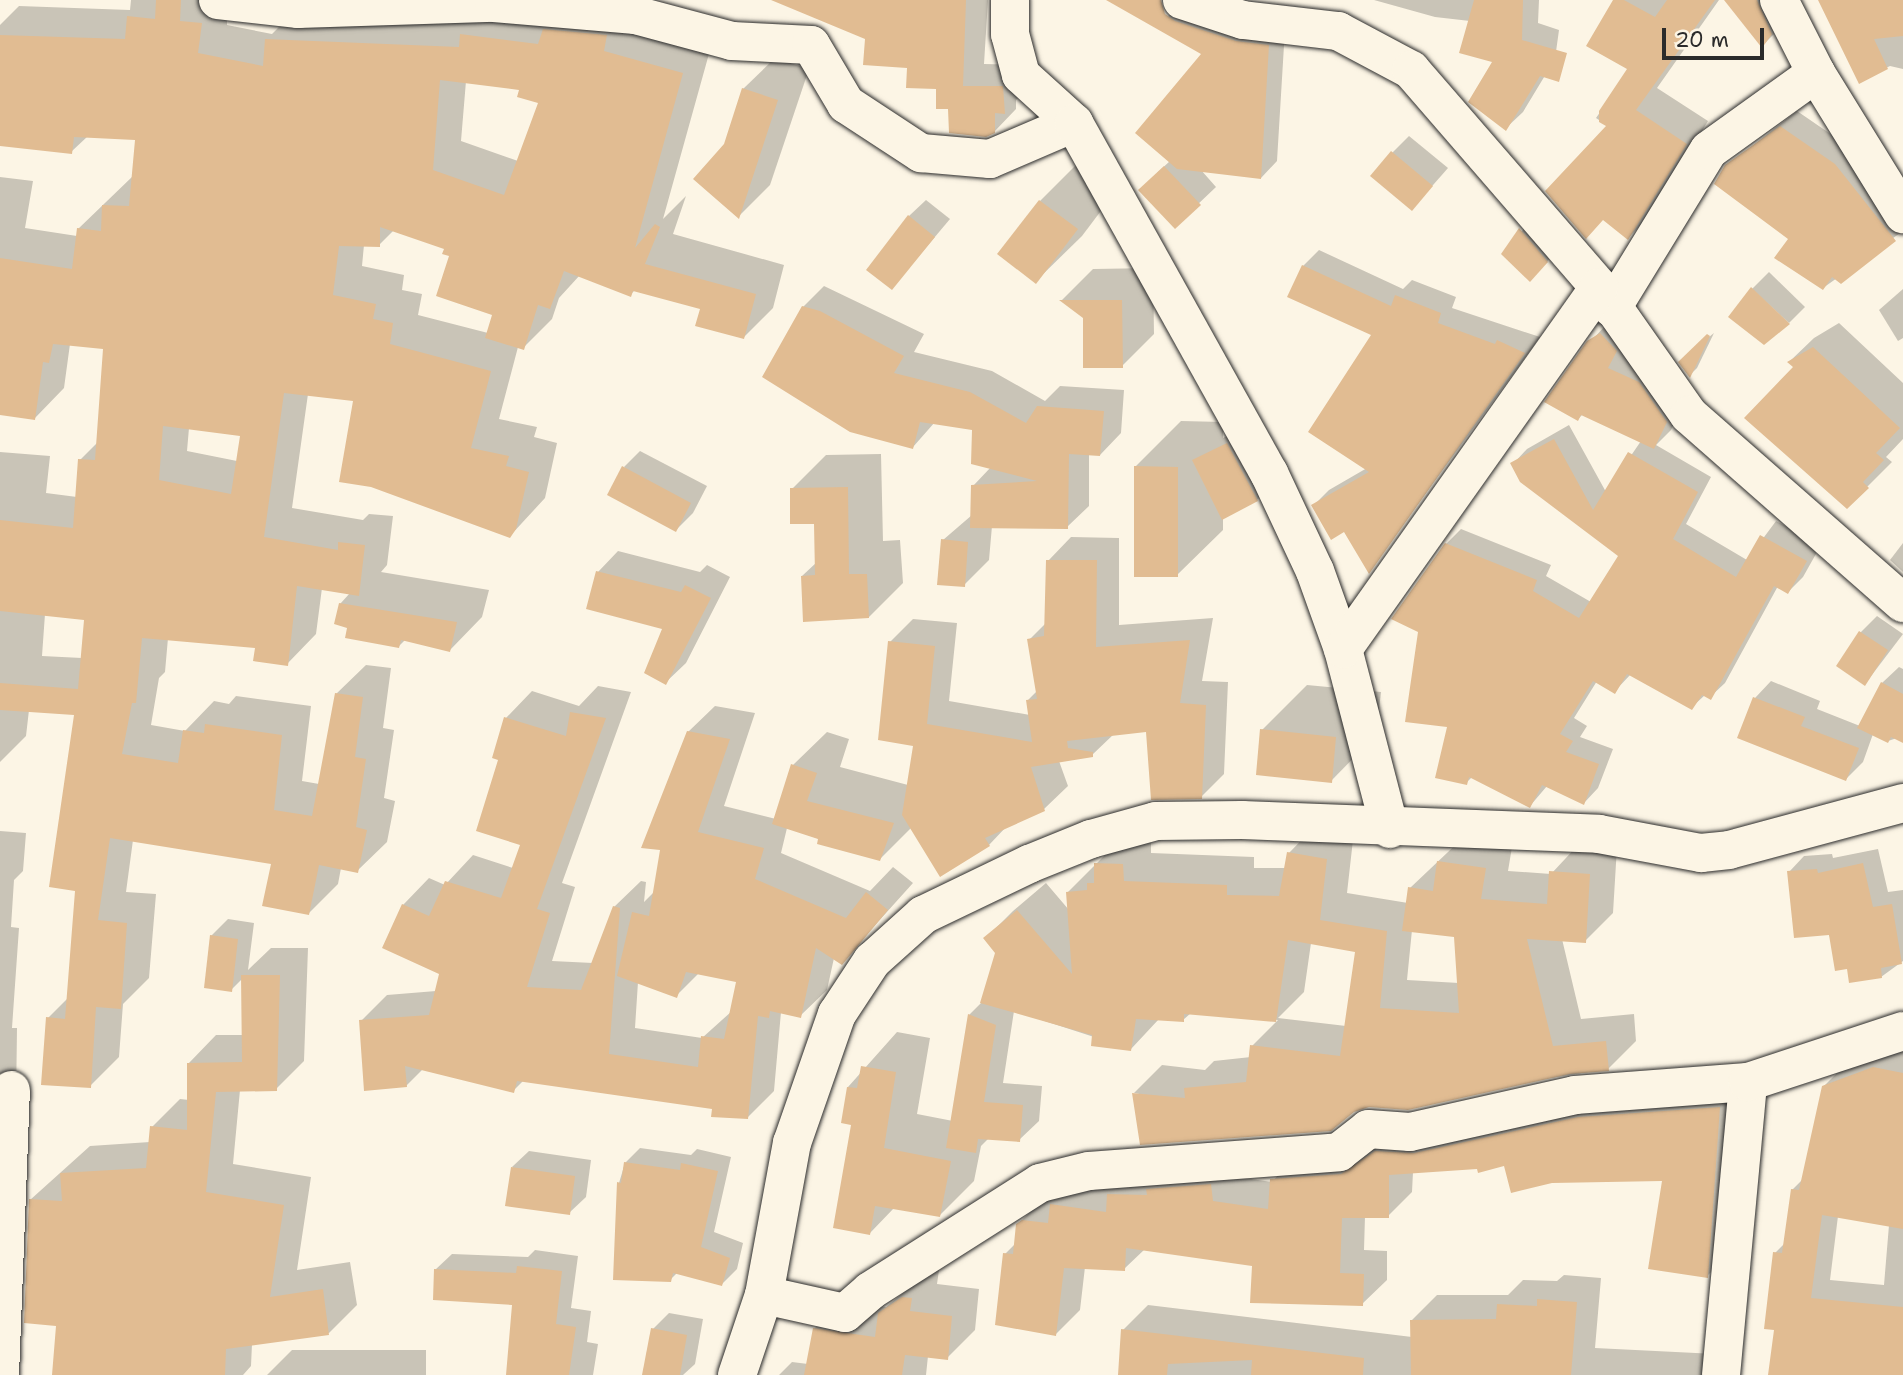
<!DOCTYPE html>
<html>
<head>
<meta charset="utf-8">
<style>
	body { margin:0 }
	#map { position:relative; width:1903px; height:1375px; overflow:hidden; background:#fcf5e5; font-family:"Shantell Sans",sans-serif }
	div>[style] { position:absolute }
	.shadow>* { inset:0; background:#0003 }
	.building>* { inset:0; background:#e1bc92 }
	.roads { filter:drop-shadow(0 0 2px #2b2b2b) drop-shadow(0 0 2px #2b2b2b) }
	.minor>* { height:38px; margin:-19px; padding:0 19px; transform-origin:19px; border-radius:19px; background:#fcf5e5 }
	span { translate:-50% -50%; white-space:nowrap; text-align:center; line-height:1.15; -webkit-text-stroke:6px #fcf5e5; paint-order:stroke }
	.scale { position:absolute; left:1662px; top:28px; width:102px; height:32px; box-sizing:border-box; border:4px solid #2b2b2b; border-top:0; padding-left:9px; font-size:21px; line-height:24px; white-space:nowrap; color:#2b2b2b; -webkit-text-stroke:5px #fcf5e5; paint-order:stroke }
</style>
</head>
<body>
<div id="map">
	<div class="shadow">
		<i style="clip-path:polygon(evenodd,131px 0,227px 0,227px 25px,272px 34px,296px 10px,491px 6px,712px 43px,663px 219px,686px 196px,673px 234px,784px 265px,773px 308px,743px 338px,702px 308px,636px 289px,630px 295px,580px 275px,559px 298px,552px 319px,523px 348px,518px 347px,499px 419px,537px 427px,534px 437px,557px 443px,545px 498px,510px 536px,355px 400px,308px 394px,292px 508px,363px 520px,369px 514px,393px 516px,387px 565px,381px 572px,489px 590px,482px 617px,450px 650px,405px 640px,399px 646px,349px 626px,340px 604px,350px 593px,322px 588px,316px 634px,287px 664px,256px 646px,168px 638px,165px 672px,159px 678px,151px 725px,185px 731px,214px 701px,229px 704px,236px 696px,311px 706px,302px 781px,319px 784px,336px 694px,366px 665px,391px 668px,383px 728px,394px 730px,384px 798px,395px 801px,387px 842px,357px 871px,341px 868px,338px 884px,309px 913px,273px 862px,133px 840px,126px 892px,156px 894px,149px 978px,123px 1004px,119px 1057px,90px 1086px,48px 1018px,68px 998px,76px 889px,76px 714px,29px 710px,26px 736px,0 762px,0 452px,50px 456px,46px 493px,77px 497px,80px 460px,98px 442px,104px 347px,70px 344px,64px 388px,35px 418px,0 413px,0 177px,33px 181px,25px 228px,77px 236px,78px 229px,133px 176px,137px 139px,88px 136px,71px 152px,0 145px,0 25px,19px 6px,130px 10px,131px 0,466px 81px,522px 88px,540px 102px,518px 161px,461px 141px,466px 81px,131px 0,394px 230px,446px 248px,494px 314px,488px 333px,418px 315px,422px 294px,402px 290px,404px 275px,362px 266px,364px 245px,379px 245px,394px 230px,131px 0,189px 428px,242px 435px,237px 461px,187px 451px,189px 428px,131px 0,45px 614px,86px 618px,82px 658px,42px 656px,45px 614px)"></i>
		<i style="clip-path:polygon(818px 0,988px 0,984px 64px,1024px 65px,1026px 90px,1016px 100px,1016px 109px,994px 132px,950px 108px,938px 87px)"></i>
		<i style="clip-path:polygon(1184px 0,1285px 29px,1277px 161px,1261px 178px,1201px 170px,1216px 187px,1175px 226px,1157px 173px,1170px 161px,1203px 54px,1168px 16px)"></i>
		<i style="clip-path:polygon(1374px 0,1539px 0,1538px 23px,1559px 30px,1555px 59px,1523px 112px,1506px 128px,1494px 61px,1470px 21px,1435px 17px)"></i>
		<i style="clip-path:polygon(1615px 0,1719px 0,1657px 88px,1708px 121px,1650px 216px,1628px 238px,1608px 126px,1596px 118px,1630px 69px)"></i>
		<i style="clip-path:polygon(1727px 0,1787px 0,1784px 24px,1762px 46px)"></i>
		<i style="clip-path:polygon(1820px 0,1903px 0,1903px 69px,1890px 66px,1859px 81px)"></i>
		<i style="clip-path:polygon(775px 58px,809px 69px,770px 185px,739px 216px,725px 144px,743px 89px)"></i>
		<i style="clip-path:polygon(1797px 111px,1851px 148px,1903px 231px,1823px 288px,1791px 239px,1727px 166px)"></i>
		<i style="clip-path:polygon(1409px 136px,1448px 168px,1412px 209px,1392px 153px)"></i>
		<i style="clip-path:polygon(1086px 155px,1122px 183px,1082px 236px,1036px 281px,999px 254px,1040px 201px)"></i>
		<i style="clip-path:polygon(926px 200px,950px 219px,892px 288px,909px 216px)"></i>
		<i style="clip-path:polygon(1537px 213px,1564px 244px,1530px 279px,1503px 254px)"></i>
		<i style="clip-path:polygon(1319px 250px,1403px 289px,1412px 280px,1456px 297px,1452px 308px,1540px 337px,1369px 571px,1345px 530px,1313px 506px,1329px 490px,1367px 468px,1374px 335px,1303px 266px)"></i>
		<i style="clip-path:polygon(1153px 268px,1154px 334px,1122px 366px,1084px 317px,1062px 300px,1093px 269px)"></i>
		<i style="clip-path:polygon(1769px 272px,1805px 307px,1789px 323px,1752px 289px)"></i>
		<i style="clip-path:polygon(824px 286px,924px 334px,914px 352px,992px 371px,1045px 401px,1060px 386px,1124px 390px,1121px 433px,1100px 455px,1089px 454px,1089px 506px,1067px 527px,992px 526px,989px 560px,964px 585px,943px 540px,972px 515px,973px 486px,991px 467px,974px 428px,935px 422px,913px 447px,803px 307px)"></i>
		<i style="clip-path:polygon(1903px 289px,1903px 338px,1898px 341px,1879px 310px)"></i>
		<i style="clip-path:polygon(1839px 323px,1903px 383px,1903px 439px,1886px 457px,1892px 462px,1847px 507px,1796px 367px,1789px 362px,1814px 338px)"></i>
		<i style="clip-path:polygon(1606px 325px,1683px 405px,1671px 430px,1656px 445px,1711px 477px,1686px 524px,1747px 560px,1776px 521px,1821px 545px,1803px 577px,1788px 592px,1778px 586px,1725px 683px,1710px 697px,1705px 695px,1692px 707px,1631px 674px,1614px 692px,1597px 681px,1574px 718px,1587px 726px,1580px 737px,1613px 749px,1598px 788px,1584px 803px,1547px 786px,1530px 806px,1472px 777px,1466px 783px,1449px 726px,1446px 544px,1461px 529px,1551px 565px,1546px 576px,1591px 602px,1621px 556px,1513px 464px,1527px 449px,1569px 425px,1606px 492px,1641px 441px,1583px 414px,1578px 419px,1589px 343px)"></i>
		<i style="clip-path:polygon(1714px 333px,1697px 368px,1690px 375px,1688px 354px)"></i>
		<i style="clip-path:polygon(1181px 421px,1223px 422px,1223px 438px,1244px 427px,1274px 483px,1257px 500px,1223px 517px,1223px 530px,1177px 575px,1135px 467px)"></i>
		<i style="clip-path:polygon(640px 451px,707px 486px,693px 513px,676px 530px,624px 467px)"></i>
		<i style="clip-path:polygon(881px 454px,883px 541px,900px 540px,903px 583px,869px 617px,802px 576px,817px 562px,816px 522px,792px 489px,826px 455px)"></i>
		<i style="clip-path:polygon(evenodd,1071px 537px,1119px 538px,1119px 625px,1213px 618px,1202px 681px,1228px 682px,1224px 774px,1201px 797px,1147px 730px,1114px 734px,1092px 755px,1059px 761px,1068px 786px,1044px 809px,1007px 826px,989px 845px,912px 827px,880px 859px,787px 828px,781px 853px,870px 891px,893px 867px,913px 883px,841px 963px,834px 958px,827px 990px,800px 1016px,781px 1012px,774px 1091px,747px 1118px,714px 1107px,524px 1080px,513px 1091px,423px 1069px,406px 1086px,361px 1021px,387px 995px,436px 991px,441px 973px,403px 905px,429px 878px,445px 885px,473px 855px,513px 868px,523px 844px,500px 759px,494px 757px,506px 718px,532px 691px,579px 706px,598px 686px,631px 692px,562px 883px,575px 887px,552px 961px,593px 963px,614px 907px,641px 881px,646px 882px,644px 902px,655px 891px,688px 732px,715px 706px,755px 713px,724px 806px,776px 819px,793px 765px,827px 732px,849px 739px,840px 767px,908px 785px,915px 745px,890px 642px,913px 619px,957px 623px,949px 701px,1030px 715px,1027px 701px,1037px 691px,1029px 640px,1046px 623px,1048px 561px,1071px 537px,699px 973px,738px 981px,732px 1011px,702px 1038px,635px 1028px,638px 982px,676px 996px,699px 973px)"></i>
		<i style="clip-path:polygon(1903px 543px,1903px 572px,1890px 560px)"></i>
		<i style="clip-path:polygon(618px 551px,700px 572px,707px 565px,730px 577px,686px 663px,665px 683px,664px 627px,598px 572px)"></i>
		<i style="clip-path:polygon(1877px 616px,1903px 634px,1865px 684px,1860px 633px)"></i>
		<i style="clip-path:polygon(1899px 667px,1903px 669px,1903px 736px,1888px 741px,1873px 734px,1863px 762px,1846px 779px,1755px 698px,1771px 681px,1820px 701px,1817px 709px,1860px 726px,1882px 683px)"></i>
		<i style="clip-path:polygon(1307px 685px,1381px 692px,1376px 735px,1331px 781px,1262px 730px)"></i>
		<i style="clip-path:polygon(evenodd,1317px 824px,1354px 831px,1347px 893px,1408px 903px,1410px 888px,1467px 834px,1513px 841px,1508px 871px,1551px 874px,1579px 844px,1617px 847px,1613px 913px,1585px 941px,1562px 939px,1581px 1019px,1634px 1014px,1636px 1041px,1608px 1069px,1368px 1106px,1354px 1110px,1330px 1129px,1134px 1093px,1162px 1065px,1205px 1070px,1214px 1061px,1251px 1057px,1252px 1046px,1278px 1020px,1191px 1013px,1183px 1020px,1159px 1019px,1131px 1049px,1014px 1011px,1003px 1083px,1042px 1086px,1039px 1121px,1019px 1140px,989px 1138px,981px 1146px,974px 1181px,940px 1215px,895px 1207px,870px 1233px,848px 1087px,897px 1032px,930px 1038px,917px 1114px,953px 1121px,969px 1015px,982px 1002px,997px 952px,985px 939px,1013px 911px,1046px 883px,1069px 910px,1067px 893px,1124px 836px,1151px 836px,1151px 853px,1254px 857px,1254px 868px,1286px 868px,1289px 853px,1317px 824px,1412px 930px,1455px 936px,1459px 983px,1407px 980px,1412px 930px,1317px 824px,1311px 943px,1357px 951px,1346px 1026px,1278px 1018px,1304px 992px,1311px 943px)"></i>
		<i style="clip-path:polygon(0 831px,26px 833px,23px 871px,14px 880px,11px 927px,19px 928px,12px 1028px,17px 1028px,16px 1105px,0 1121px)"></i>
		<i style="clip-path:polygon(1878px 849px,1888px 892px,1903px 890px,1903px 961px,1881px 977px,1849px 967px,1789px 872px,1804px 856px,1832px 854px,1833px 858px)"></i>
		<i style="clip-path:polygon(228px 919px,254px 923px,248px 970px,271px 948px,308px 948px,304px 1061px,276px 1089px,240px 1090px,233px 1164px,311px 1177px,297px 1270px,350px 1262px,357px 1305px,329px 1333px,252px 1344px,251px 1366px,243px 1375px,54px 1375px,58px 1324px,30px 1200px,90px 1146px,150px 1142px,152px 1127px,180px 1099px,189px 1100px,188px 1064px,216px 1035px,243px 1035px,243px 978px,231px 990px,211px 936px)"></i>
		<i style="clip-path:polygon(evenodd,1903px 1051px,1903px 1375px,1786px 1375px,1776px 1328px,1775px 1253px,1785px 1243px,1792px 1190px,1804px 1178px,1823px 1087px,1843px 1067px,1903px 1051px,1838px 1216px,1889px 1225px,1884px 1285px,1830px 1280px,1838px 1216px)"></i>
		<i style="clip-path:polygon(1743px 1084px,1732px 1252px,1707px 1276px,1664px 1179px,1505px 1164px,1413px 1172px,1412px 1192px,1388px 1216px,1365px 1216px,1364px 1250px,1387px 1251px,1387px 1280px,1362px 1304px,1254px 1264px,1145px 1249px,1124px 1269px,1085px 1267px,1080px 1310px,1056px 1334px,1005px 1254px,1016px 1243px,1017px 1225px,1042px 1200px,1076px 1181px,1237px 1177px,1272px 1182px,1296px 1155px,1401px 1128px)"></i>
		<i style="clip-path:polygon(640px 1148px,691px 1155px,697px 1149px,731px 1157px,714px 1232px,743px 1243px,737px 1269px,722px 1284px,678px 1272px,670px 1280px,619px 1183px,625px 1163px)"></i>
		<i style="clip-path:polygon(529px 1151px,591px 1160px,586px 1197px,569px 1213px,512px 1167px)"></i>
		<i style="clip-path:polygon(535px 1250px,578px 1256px,571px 1308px,591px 1311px,587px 1342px,598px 1344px,593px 1375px,507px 1375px,514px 1303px,435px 1270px,452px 1254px,528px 1257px)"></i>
		<i style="clip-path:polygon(931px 1270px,939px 1270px,937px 1284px,979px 1289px,975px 1330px,947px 1358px,928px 1356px,926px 1375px,779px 1375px,792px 1362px,808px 1364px,814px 1329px,842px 1301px,886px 1307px)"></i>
		<i style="clip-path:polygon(1564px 1275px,1601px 1278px,1595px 1348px,1716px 1354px,1714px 1375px,1119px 1375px,1123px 1330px,1148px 1305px,1412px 1337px,1412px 1320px,1437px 1295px,1508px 1295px,1523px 1280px,1557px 1281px)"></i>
		<i style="clip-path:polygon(669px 1313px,703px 1319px,695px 1364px,683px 1375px,649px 1375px,653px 1329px)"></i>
		<i style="clip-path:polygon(292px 1350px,426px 1350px,426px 1375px,267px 1375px)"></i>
	</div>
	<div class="building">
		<i style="clip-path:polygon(evenodd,156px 0,181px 0,180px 21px,202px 23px,198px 53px,263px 66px,265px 39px,459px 47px,460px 34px,538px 44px,543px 29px,607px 35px,604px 51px,683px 73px,635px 248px,655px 224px,660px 227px,645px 264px,756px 294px,744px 339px,695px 326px,700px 309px,633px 291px,631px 297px,564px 271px,550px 309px,538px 305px,524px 350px,485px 338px,492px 315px,436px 296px,449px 256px,442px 254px,444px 249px,380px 227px,380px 247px,339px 246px,333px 295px,376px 304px,373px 319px,393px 323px,390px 344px,491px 371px,471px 448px,509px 456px,506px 466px,529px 472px,516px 529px,510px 538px,371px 487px,339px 482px,353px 401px,284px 393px,264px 537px,338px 550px,338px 542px,365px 545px,359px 596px,297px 586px,288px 666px,253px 661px,255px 648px,142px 638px,136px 703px,132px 703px,122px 754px,178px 763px,183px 730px,204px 733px,205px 724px,282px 735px,274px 810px,312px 816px,335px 693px,363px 697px,355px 757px,366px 759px,356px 827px,367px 830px,358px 873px,319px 865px,309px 915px,262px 906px,271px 864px,110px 838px,98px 920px,127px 923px,121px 1009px,96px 1007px,91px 1088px,41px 1085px,46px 1017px,65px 1019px,75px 891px,49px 887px,74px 715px,0 710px,0 683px,78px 689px,84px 620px,0 611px,0 520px,73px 528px,78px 459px,95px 460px,103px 349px,53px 344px,49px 363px,43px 362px,35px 420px,0 415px,0 258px,72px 269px,77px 228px,101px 231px,102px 205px,129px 206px,135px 140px,74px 137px,72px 154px,0 146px,0 35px,125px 39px,127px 16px,155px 19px,156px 0,440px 80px,519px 90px,517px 97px,538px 103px,504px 195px,433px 170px,440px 80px,156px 0,163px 426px,240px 436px,231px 494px,159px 480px,163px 426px)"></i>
		<i style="clip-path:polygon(771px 0,966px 0,963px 86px,1003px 86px,1005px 114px,995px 113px,995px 133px,986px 137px,949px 133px,948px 109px,936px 109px,936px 89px,906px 88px,907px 68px,863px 65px,865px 39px)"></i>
		<i style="clip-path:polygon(1106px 0,1161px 0,1165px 14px,1175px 21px,1236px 41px,1269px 45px,1261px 179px,1177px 169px,1135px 133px,1201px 54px)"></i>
		<i style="clip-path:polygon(1474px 0,1523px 0,1522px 40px,1567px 53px,1559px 82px,1540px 76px,1506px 131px,1468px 102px,1492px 62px,1459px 53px)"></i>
		<i style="clip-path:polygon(1613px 0,1624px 0,1655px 17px,1667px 0,1715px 0,1636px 110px,1687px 144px,1628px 240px,1603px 220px,1586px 239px,1545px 191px,1606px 126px,1599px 122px,1599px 111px,1627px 69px,1586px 46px)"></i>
		<i style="clip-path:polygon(1724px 0,1757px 0,1772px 34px,1762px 48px)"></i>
		<i style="clip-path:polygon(1818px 0,1903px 0,1903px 36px,1874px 39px,1888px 69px,1859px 84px)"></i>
		<i style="clip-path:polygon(742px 88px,778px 100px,739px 219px,693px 179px,724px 144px)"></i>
		<i style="clip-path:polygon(1780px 126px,1835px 164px,1896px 241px,1841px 284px,1832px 277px,1823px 290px,1774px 258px,1788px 239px,1714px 184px,1725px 165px)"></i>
		<i style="clip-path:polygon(1391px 151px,1433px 186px,1412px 211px,1370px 176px)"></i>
		<i style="clip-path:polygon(1164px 166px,1201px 205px,1175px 229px,1138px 190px)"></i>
		<i style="clip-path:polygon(1039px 200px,1078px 229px,1036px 284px,997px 254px)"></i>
		<i style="clip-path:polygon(908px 215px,935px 237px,892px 290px,866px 270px)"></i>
		<i style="clip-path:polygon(1519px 228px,1548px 262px,1530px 282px,1501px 254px)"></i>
		<i style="clip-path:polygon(1302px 265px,1391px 306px,1395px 295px,1441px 313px,1438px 323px,1495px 344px,1497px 340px,1525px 353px,1369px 574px,1344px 532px,1331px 540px,1311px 505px,1369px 472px,1308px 432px,1371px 335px,1287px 297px)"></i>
		<i style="clip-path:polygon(1751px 287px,1790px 324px,1764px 345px,1728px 317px)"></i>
		<i style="clip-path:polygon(1059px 300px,1122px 300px,1123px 368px,1083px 368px,1083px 318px)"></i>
		<i style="clip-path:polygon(802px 306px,820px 311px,904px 356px,894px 373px,970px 392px,1026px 423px,1037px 406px,1104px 411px,1100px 456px,1069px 454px,1068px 529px,970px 528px,971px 485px,1037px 481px,971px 464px,972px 430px,920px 422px,913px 449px,850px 432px,762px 377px)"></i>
		<i style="clip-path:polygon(1600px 333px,1617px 351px,1608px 368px,1639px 382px,1667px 422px,1654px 449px,1581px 415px,1578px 421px,1544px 402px,1587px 341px)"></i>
		<i style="clip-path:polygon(1707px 334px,1710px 336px,1690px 378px,1678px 362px)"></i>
		<i style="clip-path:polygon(1813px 347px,1900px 428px,1876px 453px,1884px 460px,1863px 482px,1869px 488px,1847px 509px,1744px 418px,1793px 367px,1787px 362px)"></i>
		<i style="clip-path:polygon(1554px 439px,1593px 510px,1628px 452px,1698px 492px,1673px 539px,1736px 577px,1760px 535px,1807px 561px,1788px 594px,1774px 586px,1711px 700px,1702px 695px,1692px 710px,1627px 674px,1615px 694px,1593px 681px,1560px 734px,1573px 741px,1566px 752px,1599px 764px,1584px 805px,1542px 785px,1530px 808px,1469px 777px,1467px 785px,1435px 778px,1447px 727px,1405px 722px,1418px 632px,1391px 619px,1445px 543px,1537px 580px,1533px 591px,1579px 618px,1618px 556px,1520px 482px,1510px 463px)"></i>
		<i style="clip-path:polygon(1227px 443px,1258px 501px,1222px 520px,1192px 460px)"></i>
		<i style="clip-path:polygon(622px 466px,691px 503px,676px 532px,607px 495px)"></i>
		<i style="clip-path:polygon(1134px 466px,1178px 467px,1178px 577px,1134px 577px)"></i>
		<i style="clip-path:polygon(848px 487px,849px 574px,867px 574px,869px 618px,803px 622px,801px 576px,815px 575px,814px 524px,790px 524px,790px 488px)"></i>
		<i style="clip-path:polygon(941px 539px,968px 542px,965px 587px,937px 585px)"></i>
		<i style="clip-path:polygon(1046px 560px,1097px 560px,1096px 647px,1190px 640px,1180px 703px,1206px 705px,1202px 799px,1151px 800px,1146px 732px,1067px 741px,1068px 748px,1093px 752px,1093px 757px,1031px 767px,1045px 811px,985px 838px,990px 846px,940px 877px,902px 815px,913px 746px,878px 740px,888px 641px,935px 646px,927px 724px,1032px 742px,1026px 700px,1037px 699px,1027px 639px,1044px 636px)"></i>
		<i style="clip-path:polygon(596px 571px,681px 592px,685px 585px,711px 598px,666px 685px,644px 673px,662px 629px,586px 609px)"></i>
		<i style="clip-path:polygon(339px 603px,457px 622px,450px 652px,401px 640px,399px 648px,345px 638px,347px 628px,334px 624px)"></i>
		<i style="clip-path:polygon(1859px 631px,1888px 650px,1865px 686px,1836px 666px)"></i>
		<i style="clip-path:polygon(1881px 682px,1903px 694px,1903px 743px,1891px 737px,1888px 743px,1857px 728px)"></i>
		<i style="clip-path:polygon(1753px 697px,1805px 717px,1801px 726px,1859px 748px,1846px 781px,1737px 738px)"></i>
		<i style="clip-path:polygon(570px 712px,606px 718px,537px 909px,550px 913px,527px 987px,581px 990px,613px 906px,620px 908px,609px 1054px,698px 1067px,701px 1036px,724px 1039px,736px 982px,686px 972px,677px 998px,617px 976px,632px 912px,649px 916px,660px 850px,641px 848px,687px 731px,730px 739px,698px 832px,764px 848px,755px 879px,846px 918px,866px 892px,888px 910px,842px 965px,816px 948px,801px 1018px,770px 1011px,769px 1018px,758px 1016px,748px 1119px,711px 1117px,712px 1109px,517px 1081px,514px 1093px,405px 1066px,407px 1087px,364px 1091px,359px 1020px,429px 1015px,439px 974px,382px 948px,402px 904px,429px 916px,445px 881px,501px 898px,520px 845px,476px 831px,498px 760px,492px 758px,504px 717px,566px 736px)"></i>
		<i style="clip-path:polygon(1260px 729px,1336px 737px,1332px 783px,1256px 775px)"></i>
		<i style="clip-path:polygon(791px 764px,817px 773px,807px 801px,894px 823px,880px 861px,817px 844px,818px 839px,772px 824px)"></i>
		<i style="clip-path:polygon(1287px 852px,1327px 859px,1320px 920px,1387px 931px,1380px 1008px,1459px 1013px,1454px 937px,1402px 931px,1408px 887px,1433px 891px,1437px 861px,1486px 868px,1481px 899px,1547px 904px,1549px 871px,1590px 874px,1586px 943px,1527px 939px,1553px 1046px,1606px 1041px,1609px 1071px,1570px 1074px,1408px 1110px,1369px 1107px,1354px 1112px,1331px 1131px,1140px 1145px,1132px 1093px,1185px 1098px,1184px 1088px,1246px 1082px,1250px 1045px,1340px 1056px,1355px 952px,1288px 940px,1276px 1022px,1184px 1014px,1184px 1022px,1136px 1019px,1131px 1051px,1091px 1046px,1092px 1035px,980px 1003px,995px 953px,983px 938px,1017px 910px,1072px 974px,1066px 892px,1087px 890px,1087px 883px,1094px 883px,1094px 863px,1123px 864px,1124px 881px,1227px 885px,1227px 895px,1279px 896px)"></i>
		<i style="clip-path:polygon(1863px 863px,1873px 907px,1892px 904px,1902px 964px,1881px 968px,1882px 978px,1849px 983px,1847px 969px,1835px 971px,1829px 935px,1794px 938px,1787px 871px,1817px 869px,1818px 873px)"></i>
		<i style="clip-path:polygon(210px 935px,238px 939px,232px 992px,204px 988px)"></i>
		<i style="clip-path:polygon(241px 975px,280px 975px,277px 1091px,216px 1092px,206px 1192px,284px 1205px,270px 1297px,323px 1289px,329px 1335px,226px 1349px,225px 1375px,52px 1375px,56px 1326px,24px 1323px,29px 1199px,62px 1201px,60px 1173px,146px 1168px,150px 1126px,187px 1130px,187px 1063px,242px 1062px)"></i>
		<i style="clip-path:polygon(968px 1014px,996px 1025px,984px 1102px,1023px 1105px,1020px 1142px,978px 1139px,976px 1153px,946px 1148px)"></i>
		<i style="clip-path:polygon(861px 1066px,896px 1072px,884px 1148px,951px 1161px,940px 1217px,875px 1206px,870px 1235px,833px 1228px,851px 1125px,841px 1123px,847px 1087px,857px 1088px)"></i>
		<i style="clip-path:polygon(1873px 1067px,1903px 1073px,1903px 1229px,1822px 1215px,1811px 1298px,1903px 1307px,1903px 1375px,1768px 1375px,1774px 1330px,1764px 1329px,1773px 1252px,1782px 1253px,1791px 1189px,1799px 1190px,1822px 1086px)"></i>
		<i style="clip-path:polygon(1720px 1107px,1708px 1278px,1648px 1269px,1662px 1181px,1552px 1183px,1511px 1193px,1504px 1166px,1478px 1173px,1477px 1169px,1389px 1175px,1389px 1218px,1342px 1218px,1340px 1273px,1364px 1274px,1363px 1306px,1250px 1303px,1252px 1266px,1126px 1248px,1125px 1271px,1064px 1268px,1056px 1336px,995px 1325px,1003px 1253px,1013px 1254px,1016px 1224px,1022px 1220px,1048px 1223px,1050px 1204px,1106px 1212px,1107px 1194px,1147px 1195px,1146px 1189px,1211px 1184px,1213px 1201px,1268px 1209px,1270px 1179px,1341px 1174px,1375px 1151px,1414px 1153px,1578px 1117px)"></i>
		<i style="clip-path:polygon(624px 1162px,680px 1170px,681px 1163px,718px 1171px,701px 1247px,730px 1258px,722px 1286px,673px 1273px,671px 1282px,613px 1280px,617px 1182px,621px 1183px)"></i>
		<i style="clip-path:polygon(511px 1167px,575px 1176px,570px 1215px,505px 1206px)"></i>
		<i style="clip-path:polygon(517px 1266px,562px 1271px,556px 1324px,576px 1327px,569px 1375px,506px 1375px,512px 1305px,433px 1300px,434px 1269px,516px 1273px)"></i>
		<i style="clip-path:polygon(902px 1297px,912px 1298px,910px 1311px,952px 1316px,948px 1360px,905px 1355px,902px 1375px,804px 1375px,813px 1328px,875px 1337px,878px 1313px)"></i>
		<i style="clip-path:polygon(1537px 1299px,1577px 1302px,1571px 1375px,1411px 1375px,1410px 1320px,1496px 1319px,1497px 1304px,1537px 1306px)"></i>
		<i style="clip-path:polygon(651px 1328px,687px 1335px,680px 1375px,642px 1375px)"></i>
		<i style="clip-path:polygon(1121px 1329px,1364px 1358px,1363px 1375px,1251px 1375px,1252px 1360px,1168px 1364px,1167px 1375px,1118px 1375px)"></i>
	</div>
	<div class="roads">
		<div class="minor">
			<i style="left:218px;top:0;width:81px;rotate:6.4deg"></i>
			<i style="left:298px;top:9px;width:196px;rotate:-1.8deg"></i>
			<i style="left:494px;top:3px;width:142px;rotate:4.9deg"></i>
			<i style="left:635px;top:15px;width:100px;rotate:15deg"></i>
			<i style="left:732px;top:41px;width:79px;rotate:2.9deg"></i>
			<i style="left:811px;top:45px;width:69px;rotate:59.3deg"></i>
			<i style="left:846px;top:104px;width:90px;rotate:33.2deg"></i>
			<i style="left:921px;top:153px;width:69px;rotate:5deg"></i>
			<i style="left:990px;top:159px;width:91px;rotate:-23.2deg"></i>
			<i style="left:1010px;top:0;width:34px;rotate:90deg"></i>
			<i style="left:1010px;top:34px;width:42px;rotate:75deg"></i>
			<i style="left:1021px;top:75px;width:72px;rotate:42.2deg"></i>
			<i style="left:1074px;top:123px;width:401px;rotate:60.9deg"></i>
			<i style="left:1269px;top:473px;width:108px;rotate:64.9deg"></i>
			<i style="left:1315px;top:571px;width:83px;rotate:70.3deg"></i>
			<i style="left:1343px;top:649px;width:186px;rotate:75.4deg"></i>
			<i style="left:1182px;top:0;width:64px;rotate:18.2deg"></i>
			<i style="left:1243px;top:20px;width:96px;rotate:6.6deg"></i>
			<i style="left:1338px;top:31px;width:83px;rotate:28.1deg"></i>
			<i style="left:1411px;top:70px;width:287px;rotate:49.1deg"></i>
			<i style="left:1599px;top:287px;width:156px;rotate:54.9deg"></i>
			<i style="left:1689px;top:415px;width:285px;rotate:41.3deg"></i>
			<i style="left:1779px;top:0;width:82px;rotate:63.1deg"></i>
			<i style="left:1816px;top:73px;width:166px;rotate:58.3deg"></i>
			<i style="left:1612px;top:308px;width:185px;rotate:-58.5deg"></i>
			<i style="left:1709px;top:150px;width:132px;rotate:-35.7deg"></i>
			<i style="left:1343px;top:649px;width:443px;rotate:-54.7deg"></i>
			<i style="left:764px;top:1295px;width:83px;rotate:12.5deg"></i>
			<i style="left:845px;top:1313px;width:33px;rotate:-41deg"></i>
			<i style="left:870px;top:1291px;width:201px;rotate:-32.4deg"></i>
			<i style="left:1040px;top:1183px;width:50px;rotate:-13.8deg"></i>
			<i style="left:1089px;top:1171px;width:251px;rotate:-4.3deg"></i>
			<i style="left:1339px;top:1152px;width:37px;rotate:-38deg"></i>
			<i style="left:1368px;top:1129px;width:42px;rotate:4.1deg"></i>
			<i style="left:1410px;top:1132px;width:169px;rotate:-12.6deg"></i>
			<i style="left:1575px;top:1095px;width:173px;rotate:-4.3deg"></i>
			<i style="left:0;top:1375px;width:285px;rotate:-87.8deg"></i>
			<i style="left:737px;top:1375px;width:84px;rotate:-71.4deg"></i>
			<i style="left:764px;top:1295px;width:155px;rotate:-79.6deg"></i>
			<i style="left:792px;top:1143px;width:137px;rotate:-70.8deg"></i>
			<i style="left:837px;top:1014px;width:64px;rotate:-56.6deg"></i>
			<i style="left:872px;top:961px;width:69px;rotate:-42deg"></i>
			<i style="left:923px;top:915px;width:118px;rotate:-25.7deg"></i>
			<i style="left:1029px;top:864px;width:67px;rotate:-22deg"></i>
			<i style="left:1091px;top:839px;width:67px;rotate:-15.5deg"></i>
			<i style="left:1156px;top:821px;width:86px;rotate:-0.7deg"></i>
			<i style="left:1242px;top:820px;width:357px;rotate:2.2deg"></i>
			<i style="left:1599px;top:834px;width:104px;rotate:10.6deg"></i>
			<i style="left:1701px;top:853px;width:28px;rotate:-6deg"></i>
			<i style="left:1729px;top:850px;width:180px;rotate:-15.1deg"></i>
			<i style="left:1721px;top:1375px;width:294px;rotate:-84.7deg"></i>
			<i style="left:1748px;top:1082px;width:163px;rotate:-18.2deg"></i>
		</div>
	</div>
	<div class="scale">20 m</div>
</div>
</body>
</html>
